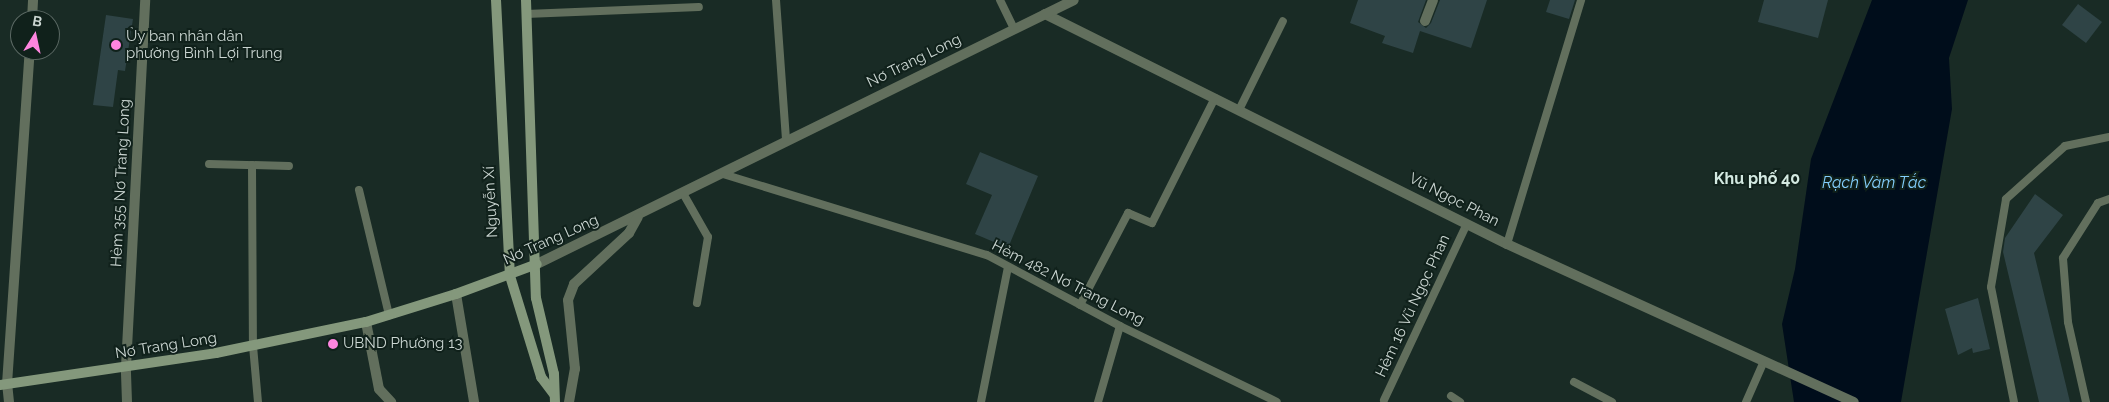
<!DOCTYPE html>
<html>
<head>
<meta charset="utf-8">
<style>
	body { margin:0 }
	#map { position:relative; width:2109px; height:402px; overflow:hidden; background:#192b25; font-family:Raleway,sans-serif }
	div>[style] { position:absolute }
	.water>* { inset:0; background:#000d1b }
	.building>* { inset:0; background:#2f4446 }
	.service>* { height:8px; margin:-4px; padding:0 4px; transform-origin:4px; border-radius:4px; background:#626f5d }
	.minor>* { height:10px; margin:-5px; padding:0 5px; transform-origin:5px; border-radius:5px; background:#626f5d }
	.tertiary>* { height:10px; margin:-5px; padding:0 5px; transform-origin:5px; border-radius:5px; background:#626f5d }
	.secondary>* { height:10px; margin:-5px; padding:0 5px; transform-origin:5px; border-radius:5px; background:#84987c }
	.dots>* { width:14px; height:14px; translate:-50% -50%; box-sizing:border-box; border:2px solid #10211b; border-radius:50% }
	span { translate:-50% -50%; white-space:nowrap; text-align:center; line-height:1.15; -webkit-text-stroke:4px #10211b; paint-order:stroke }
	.poi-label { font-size:15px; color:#cbd6d2 }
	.left { translate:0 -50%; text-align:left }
	.street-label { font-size:15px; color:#cbd6d2 }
	.neighbourhood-label { font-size:16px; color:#d3e9e1; font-weight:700 }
	.water-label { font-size:16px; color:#84cffe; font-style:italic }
	.north { position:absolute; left:10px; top:10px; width:50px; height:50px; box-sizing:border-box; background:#10211b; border:1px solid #5b6964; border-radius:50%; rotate:10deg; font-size:14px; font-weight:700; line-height:20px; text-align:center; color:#cbd6d2 }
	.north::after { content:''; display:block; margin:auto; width:18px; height:22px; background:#fe85df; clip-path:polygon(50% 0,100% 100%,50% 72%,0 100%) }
</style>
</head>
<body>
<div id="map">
	<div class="water">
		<i style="clip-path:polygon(1872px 0,1968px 0,1949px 58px,1952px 109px,1901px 402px,1794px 402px,1782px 324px,1795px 269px,1811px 159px)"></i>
	</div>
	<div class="building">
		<i style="clip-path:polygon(1358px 0,1426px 0,1418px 22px,1426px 28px,1431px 23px,1440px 0,1487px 0,1471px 48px,1420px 31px,1413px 53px,1382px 43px,1385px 36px,1350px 23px)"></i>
		<i style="clip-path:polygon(1550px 0,1575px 0,1569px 19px,1546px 12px)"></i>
		<i style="clip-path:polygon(1764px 0,1828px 0,1818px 38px,1758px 22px)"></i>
		<i style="clip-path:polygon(2078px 4px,2102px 22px,2086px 43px,2062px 25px)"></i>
		<i style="clip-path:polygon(106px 15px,133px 19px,125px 71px,118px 70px,113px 107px,93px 105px)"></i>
		<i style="clip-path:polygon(980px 152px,1038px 176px,1008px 248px,975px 234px,992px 195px,966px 184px)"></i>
		<i style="clip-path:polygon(2035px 194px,2063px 215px,2034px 253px,2070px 402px,2039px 402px,2003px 252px,2005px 238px)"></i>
		<i style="clip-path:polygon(1978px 298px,1990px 349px,1973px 353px,1972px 348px,1958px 355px,1945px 309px)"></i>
	</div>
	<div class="service">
		<i style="left:776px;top:0;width:141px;rotate:85.9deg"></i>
		<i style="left:1000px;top:0;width:32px;rotate:64deg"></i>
		<i style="left:526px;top:14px;width:173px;rotate:-2.3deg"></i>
		<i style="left:1239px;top:110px;width:99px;rotate:-63.7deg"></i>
		<i style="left:209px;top:164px;width:80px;rotate:1.4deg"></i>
		<i style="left:252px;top:165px;width:181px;rotate:89.7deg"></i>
		<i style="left:253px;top:346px;width:56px;rotate:84.9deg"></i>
		<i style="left:723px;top:174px;width:276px;rotate:17.1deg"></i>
		<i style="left:987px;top:255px;width:151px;rotate:28.1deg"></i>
		<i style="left:1120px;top:326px;width:174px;rotate:25.8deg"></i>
		<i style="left:359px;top:190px;width:129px;rotate:76.5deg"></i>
		<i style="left:684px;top:195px;width:48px;rotate:60.3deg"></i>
		<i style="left:708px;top:237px;width:67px;rotate:99.5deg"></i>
		<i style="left:1507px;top:244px;width:255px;rotate:-73.1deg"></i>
		<i style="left:1080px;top:305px;width:104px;rotate:-62.4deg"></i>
		<i style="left:1128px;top:213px;width:26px;rotate:23deg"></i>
		<i style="left:1152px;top:223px;width:140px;rotate:-63.3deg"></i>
		<i style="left:1574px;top:382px;width:43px;rotate:27.8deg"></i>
		<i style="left:1451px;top:396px;width:11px;rotate:34deg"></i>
		<i style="left:1384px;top:400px;width:195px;rotate:-64.8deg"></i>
		<i style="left:981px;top:402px;width:138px;rotate:-78.7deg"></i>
		<i style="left:1098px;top:402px;width:79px;rotate:-73.9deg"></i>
		<i style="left:1746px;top:402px;width:45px;rotate:-66.3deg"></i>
		<i style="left:2014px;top:402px;width:117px;rotate:-101.3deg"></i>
		<i style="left:1991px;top:287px;width:89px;rotate:-80.3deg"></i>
		<i style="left:2006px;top:199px;width:79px;rotate:-41.9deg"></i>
		<i style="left:2065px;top:146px;width:45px;rotate:-11.6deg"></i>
		<i style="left:2086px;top:402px;width:82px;rotate:-102.7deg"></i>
		<i style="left:2068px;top:322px;width:64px;rotate:-94.5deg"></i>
		<i style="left:2063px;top:258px;width:65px;rotate:-57.5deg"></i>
		<i style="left:2098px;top:203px;width:12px;rotate:-20deg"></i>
	</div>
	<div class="minor">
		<i style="left:1045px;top:14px;width:516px;rotate:26.47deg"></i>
		<i style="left:1507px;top:244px;width:381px;rotate:24.5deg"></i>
		<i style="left:32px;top:20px;width:20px;rotate:-87deg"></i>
		<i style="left:1425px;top:21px;width:22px;rotate:-69deg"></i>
		<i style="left:456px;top:294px;width:109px;rotate:80.5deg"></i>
		<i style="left:366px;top:322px;width:68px;rotate:79deg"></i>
		<i style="left:379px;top:389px;width:18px;rotate:47deg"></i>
		<i style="left:9px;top:402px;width:18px;rotate:-96deg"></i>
		<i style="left:7px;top:384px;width:335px;rotate:-86.1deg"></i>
		<i style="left:127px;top:402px;width:35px;rotate:-92deg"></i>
		<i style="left:126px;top:367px;width:367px;rotate:-87deg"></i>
	</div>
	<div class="tertiary">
		<i style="left:537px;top:264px;width:598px;rotate:-26.18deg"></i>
		<i style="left:569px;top:402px;width:34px;rotate:-80deg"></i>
		<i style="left:575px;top:369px;width:69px;rotate:-95.8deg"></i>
		<i style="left:568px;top:300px;width:17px;rotate:-69deg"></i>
		<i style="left:574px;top:284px;width:75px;rotate:-42.8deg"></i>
		<i style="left:629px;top:233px;width:18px;rotate:-61deg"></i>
	</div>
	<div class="secondary">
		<i style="left:496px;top:0;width:276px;rotate:87.1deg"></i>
		<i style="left:510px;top:276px;width:106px;rotate:72.9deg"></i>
		<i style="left:541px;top:377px;width:21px;rotate:53deg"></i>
		<i style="left:526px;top:0;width:298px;rotate:88.1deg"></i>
		<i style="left:536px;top:298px;width:78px;rotate:76.7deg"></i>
		<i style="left:554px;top:374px;width:28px;rotate:88deg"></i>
		<i style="left:0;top:385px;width:218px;rotate:-8.4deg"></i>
		<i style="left:216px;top:353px;width:153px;rotate:-11.7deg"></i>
		<i style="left:366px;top:322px;width:94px;rotate:-17.3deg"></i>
		<i style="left:456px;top:294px;width:86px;rotate:-20.3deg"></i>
	</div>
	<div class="dots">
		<i style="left:116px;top:45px;background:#fe85df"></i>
		<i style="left:333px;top:344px;background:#fe85df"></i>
	</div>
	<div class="poi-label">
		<span class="left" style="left:126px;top:45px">Ủy ban nhân dân<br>phường Bình Lợi Trung</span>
		<span class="left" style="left:343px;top:344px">UBND Phường 13</span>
	</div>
	<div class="street-label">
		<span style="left:914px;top:61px;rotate:-26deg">Nơ Trang Long</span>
		<span style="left:121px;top:183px;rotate:-87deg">Hẻm 355 Nơ Trang Long</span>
		<span style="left:1454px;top:200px;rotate:27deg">Vũ Ngọc Phan</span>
		<span style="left:491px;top:202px;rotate:-93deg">Nguyễn Xí</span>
		<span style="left:551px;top:240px;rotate:-24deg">Nơ Trang Long</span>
		<span style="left:1068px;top:283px;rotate:27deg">Hẻm 482 Nơ Trang Long</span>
		<span style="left:1413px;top:306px;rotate:-65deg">Hẻm 16 Vũ Ngọc Phan</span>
		<span style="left:166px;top:346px;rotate:-9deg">Nơ Trang Long</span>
	</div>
	<div class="neighbourhood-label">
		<span style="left:1757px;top:179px">Khu phố 40</span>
	</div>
	<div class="water-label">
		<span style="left:1874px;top:183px">Rạch Vàm Tắc</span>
	</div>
	<div class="north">B</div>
</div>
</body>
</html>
